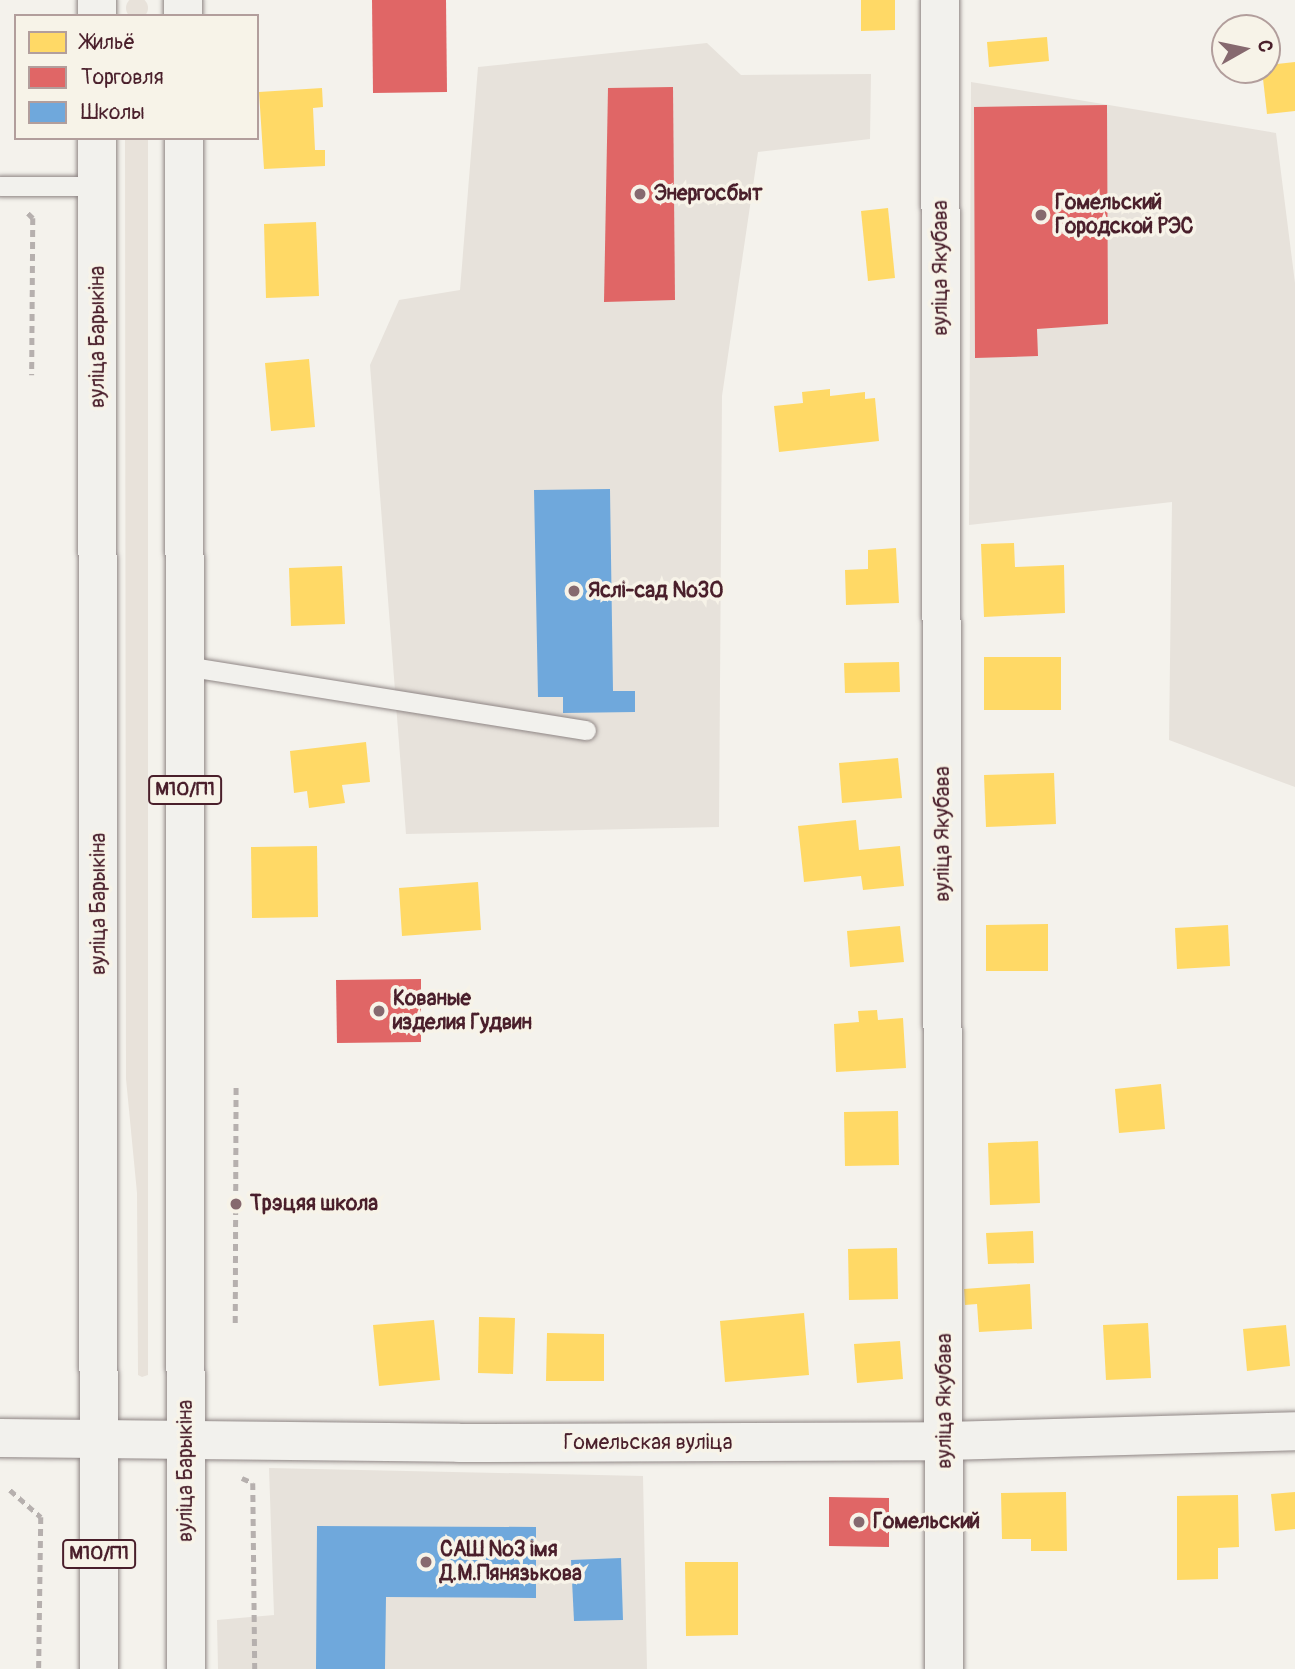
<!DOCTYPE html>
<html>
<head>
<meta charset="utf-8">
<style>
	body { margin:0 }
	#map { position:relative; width:1295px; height:1669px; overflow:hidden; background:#f4f2ec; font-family:Pangolin,sans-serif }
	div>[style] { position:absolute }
	.built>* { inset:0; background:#e7e2db }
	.green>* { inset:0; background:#e8e2da }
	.round { border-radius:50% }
	.homes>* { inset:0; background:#ffd966 }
	.shops>* { inset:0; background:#e06666 }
	.schools>* { inset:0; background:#6fa8dc }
	.path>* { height:4.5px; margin-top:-2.25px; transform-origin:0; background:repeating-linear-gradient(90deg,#b6b0ae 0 7px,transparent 0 12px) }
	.roads { filter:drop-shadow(0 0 2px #8f8685) drop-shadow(0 0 2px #8f8685) }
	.lane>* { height:19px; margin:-9.5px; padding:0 9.5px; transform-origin:9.5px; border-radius:9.5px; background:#f2f1ed }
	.street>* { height:38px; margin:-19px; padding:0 19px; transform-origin:19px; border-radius:19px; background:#f2f1ed }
	.secondary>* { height:38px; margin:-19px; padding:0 19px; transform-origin:19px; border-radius:19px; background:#f2f1ed }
	.primary>* { height:38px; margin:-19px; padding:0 19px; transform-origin:19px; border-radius:19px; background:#f2f1ed }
	.dots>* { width:19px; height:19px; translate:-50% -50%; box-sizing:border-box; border:4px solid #f7f3e8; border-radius:50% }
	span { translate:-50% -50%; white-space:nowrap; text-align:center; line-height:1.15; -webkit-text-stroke:7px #f7f3e8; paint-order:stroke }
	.shield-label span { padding:2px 5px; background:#f7f3e8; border:2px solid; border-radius:5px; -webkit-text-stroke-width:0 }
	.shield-label { font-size:19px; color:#4a1f2b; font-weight:700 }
	.poi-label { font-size:21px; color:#4a1f2b; font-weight:700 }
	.left { translate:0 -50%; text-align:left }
	.street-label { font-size:21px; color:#4a1f2b }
	.legend { position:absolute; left:14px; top:14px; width:245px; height:126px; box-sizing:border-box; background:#f7f3e8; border:2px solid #b29e9c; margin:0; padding:9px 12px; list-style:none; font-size:21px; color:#4a1f2b }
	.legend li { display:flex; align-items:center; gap:14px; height:35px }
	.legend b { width:35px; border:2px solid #b29e9c }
	.north { position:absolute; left:1211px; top:14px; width:70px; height:70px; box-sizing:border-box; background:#f7f3e8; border:2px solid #b29e9c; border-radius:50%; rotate:81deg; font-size:19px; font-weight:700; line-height:28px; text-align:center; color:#4a1f2b }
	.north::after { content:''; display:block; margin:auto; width:24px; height:32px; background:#86696f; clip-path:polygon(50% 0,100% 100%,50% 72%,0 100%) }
</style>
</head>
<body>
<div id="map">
	<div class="built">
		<i style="clip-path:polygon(707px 43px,741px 75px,871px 74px,870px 139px,758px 152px,722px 396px,719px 827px,406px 834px,370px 365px,399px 300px,460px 290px,478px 67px)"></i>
		<i style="clip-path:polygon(971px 82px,1276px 133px,1295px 283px,1295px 787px,1169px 740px,1172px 502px,969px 525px)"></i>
		<i style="clip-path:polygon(269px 1468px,643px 1476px,647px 1669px,218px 1669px,217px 1620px,274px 1615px)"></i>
	</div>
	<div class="green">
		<i class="round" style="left:126px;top:-3px;width:22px;height:22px"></i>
		<i style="clip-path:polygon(125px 138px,148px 138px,148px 1375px,142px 1377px,138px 1375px,137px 1193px,126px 1079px)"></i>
	</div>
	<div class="homes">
		<i style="clip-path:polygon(861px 0,895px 0,895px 30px,861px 31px)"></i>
		<i style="clip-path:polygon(1047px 37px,1049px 61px,989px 67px,987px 42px)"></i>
		<i style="clip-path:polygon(1295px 62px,1295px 111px,1267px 114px,1262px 70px,1267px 65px)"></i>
		<i style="clip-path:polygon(322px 88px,323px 107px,313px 108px,315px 150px,325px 150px,325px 166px,264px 169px,259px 92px)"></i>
		<i style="clip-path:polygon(888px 208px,895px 278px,868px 281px,861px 211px)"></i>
		<i style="clip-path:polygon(316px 222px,319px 296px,266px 298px,264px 224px)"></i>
		<i style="clip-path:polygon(309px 359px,315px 427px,271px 431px,265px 363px)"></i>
		<i style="clip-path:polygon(830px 389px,830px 396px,865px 392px,865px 399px,875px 398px,879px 441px,779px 452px,774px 406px,803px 403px,802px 392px)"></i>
		<i style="clip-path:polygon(1014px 543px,1015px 567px,1064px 565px,1065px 613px,984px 617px,981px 544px)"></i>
		<i style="clip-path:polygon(896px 548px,899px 603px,846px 605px,845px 570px,868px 569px,868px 550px)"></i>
		<i style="clip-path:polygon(342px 566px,345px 624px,291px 626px,289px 568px)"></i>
		<i style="clip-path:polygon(984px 657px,1061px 657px,1061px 710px,984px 710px)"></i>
		<i style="clip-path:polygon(899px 662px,900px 692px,845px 693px,844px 663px)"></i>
		<i style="clip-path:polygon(366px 742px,370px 782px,342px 785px,345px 803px,309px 808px,307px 791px,294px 793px,290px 751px)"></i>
		<i style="clip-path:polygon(898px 758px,902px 798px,842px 803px,839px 763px)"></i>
		<i style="clip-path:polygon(1054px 773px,1056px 824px,986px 827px,984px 775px)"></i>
		<i style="clip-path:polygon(856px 820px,859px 850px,900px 846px,904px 886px,863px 890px,861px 876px,804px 882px,798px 826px)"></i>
		<i style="clip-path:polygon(317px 846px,318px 917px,252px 918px,251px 847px)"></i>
		<i style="clip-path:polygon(478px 882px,481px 930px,402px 936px,399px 888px)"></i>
		<i style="clip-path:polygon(1048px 924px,1048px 971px,986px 971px,986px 925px)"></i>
		<i style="clip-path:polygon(1228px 925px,1230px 966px,1177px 969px,1175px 928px)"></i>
		<i style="clip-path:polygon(900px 926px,904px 962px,850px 967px,847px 931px)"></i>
		<i style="clip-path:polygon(877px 1010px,878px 1020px,903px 1018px,906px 1068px,836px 1072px,834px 1024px,859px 1022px,858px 1011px)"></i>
		<i style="clip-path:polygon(1161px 1084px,1165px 1129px,1119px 1133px,1115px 1089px)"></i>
		<i style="clip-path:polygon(898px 1111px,899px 1165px,845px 1166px,844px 1112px)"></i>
		<i style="clip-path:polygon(1038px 1141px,1040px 1203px,990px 1205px,988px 1143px)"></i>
		<i style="clip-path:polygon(1033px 1231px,1034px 1263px,988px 1264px,986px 1233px)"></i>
		<i style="clip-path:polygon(897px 1248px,898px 1299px,849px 1300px,848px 1249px)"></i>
		<i style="clip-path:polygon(1030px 1284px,1032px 1329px,979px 1332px,977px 1304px,965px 1305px,964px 1289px)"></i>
		<i style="clip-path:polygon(804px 1313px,809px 1375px,725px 1382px,720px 1321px)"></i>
		<i style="clip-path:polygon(479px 1317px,515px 1318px,513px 1374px,478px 1373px)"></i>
		<i style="clip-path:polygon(434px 1320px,440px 1380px,379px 1386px,373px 1325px)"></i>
		<i style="clip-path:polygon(1148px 1323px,1151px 1378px,1106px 1380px,1103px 1325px)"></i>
		<i style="clip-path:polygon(1286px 1325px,1290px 1366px,1247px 1371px,1243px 1329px)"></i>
		<i style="clip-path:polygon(547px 1333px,604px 1334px,604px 1381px,546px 1381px)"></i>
		<i style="clip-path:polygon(900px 1341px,903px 1379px,857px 1383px,854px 1344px)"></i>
		<i style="clip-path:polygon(1066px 1492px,1067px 1551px,1031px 1551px,1031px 1539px,1002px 1539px,1001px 1493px)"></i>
		<i style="clip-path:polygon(1295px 1492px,1295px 1529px,1275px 1531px,1271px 1494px)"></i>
		<i style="clip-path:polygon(1238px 1495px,1239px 1547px,1218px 1548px,1218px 1579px,1177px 1580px,1177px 1496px)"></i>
		<i style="clip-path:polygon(685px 1562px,738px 1562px,738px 1635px,686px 1636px)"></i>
	</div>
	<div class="shops">
		<i style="clip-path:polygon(372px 0,446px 0,447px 92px,373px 93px)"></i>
		<i style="clip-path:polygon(673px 87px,675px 300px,604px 302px,608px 88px)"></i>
		<i style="clip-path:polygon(1107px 105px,1108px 324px,1037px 329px,1038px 356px,975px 358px,974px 107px)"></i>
		<i style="clip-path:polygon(421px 979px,421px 1042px,337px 1043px,336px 980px)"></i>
		<i style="clip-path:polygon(829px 1497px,889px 1498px,889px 1547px,829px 1546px)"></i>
	</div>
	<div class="schools">
		<i style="clip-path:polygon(610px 489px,613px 691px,635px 691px,635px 712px,563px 713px,563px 697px,538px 697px,534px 490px)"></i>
		<i style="clip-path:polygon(317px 1526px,536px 1527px,536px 1598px,386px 1597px,385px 1669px,316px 1669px)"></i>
		<i style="clip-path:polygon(621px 1558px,623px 1620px,574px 1621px,571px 1560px)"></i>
	</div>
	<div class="path">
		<i style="left:14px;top:119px;width:2px"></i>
		<i style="left:28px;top:213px;width:7px;rotate:45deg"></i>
		<i style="left:33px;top:218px;width:157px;rotate:90.4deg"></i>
		<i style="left:235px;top:1323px;width:239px;rotate:-89.8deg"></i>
		<i style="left:242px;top:1478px;width:12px;rotate:24deg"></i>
		<i style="left:253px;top:1483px;width:186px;rotate:89.4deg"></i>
		<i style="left:10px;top:1490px;width:41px;rotate:41.1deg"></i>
		<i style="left:41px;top:1517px;width:152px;rotate:90.8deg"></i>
	</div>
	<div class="roads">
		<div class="lane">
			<i style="left:0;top:186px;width:97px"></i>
			<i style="left:185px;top:666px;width:406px;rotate:9.1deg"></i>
		</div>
		<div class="street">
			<i style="left:940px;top:0;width:1669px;rotate:89.86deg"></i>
		</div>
		<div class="secondary">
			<i style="left:0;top:1438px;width:459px;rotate:0.6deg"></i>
			<i style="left:459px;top:1443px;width:486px;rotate:-0.2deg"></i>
			<i style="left:945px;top:1441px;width:350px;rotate:-1.6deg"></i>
		</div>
		<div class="primary">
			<i style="left:97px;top:0;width:16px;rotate:90deg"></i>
			<i style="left:183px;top:0;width:16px;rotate:90deg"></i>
			<i style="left:97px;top:138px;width:1531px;rotate:89.93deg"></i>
			<i style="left:184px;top:138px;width:1531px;rotate:89.93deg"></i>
		</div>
	</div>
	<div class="dots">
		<i style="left:640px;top:194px;background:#86696f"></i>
		<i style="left:1041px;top:215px;background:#86696f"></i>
		<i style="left:574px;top:591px;background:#86696f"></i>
		<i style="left:379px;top:1011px;background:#86696f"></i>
		<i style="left:236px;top:1204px;background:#86696f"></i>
		<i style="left:859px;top:1522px;background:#86696f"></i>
		<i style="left:426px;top:1562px;background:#86696f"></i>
	</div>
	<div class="shield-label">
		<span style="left:185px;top:790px">М10/П1</span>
		<span style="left:99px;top:1554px">М10/П1</span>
	</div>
	<div class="poi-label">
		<span class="left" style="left:654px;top:194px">Энергосбыт</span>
		<span class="left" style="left:1055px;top:215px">Гомельский<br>Городской РЭС</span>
		<span class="left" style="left:588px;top:591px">Яслі-сад №30</span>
		<span class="left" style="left:393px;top:1011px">Кованые<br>изделия Гудвин</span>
		<span class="left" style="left:250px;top:1204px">Трэцяя школа</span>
		<span class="left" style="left:873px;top:1522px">Гомельский</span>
		<span class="left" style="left:440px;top:1562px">САШ №3 імя<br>Д.М.Пянязькова</span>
	</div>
	<div class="street-label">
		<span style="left:941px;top:268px;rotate:-90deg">вуліца Якубава</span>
		<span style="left:98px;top:337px;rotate:-90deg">вуліца Барыкіна</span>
		<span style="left:943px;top:834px;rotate:-90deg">вуліца Якубава</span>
		<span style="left:99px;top:904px;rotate:-90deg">вуліца Барыкіна</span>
		<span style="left:945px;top:1401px;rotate:-90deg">вуліца Якубава</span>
		<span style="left:648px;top:1443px">Гомельская вуліца</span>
		<span style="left:186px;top:1471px;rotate:-90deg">вуліца Барыкіна</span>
	</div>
	<ul class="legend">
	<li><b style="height:19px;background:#ffd966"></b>Жильё</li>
	<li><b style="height:19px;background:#e06666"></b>Торговля</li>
	<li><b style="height:19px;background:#6fa8dc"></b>Школы</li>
	</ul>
	<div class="north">С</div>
</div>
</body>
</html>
